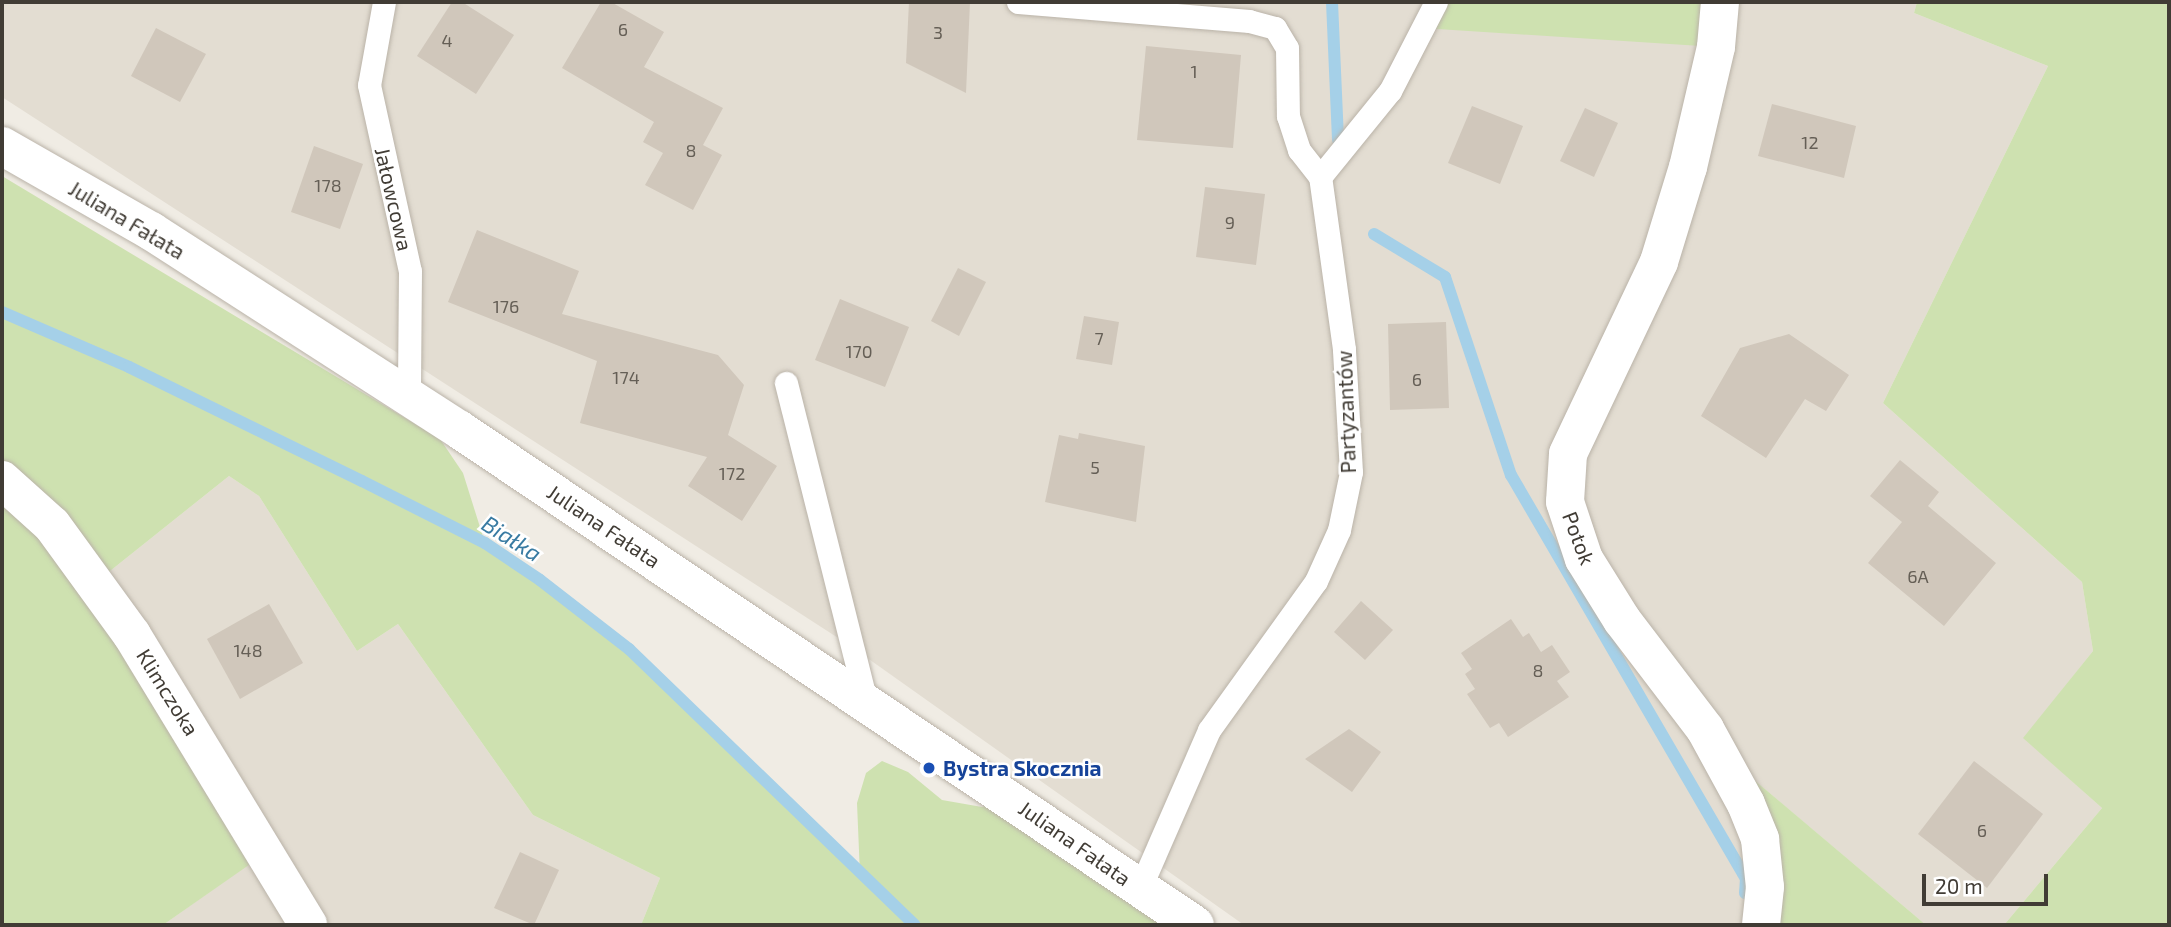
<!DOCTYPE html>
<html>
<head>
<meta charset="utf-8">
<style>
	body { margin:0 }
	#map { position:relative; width:2171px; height:927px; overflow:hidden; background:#f0ece4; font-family:"Exo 2",sans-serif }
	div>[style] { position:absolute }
	.residential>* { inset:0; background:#e3ddd2 }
	.green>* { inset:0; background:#cee1b0 }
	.stream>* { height:12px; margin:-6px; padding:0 6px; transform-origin:6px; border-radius:6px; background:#a5d0e8 }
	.building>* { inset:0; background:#d0c7bb }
	.roads { filter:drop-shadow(0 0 2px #bab3a8) drop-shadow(0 0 2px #bab3a8) }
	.service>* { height:23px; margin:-11.5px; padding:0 11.5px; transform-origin:11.5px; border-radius:11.5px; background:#fff }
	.minor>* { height:38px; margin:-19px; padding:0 19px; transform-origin:19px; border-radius:19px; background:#fff }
	.tertiary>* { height:38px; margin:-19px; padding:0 19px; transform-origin:19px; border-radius:19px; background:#fff }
	.dots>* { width:19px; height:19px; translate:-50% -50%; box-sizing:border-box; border:4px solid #fff; border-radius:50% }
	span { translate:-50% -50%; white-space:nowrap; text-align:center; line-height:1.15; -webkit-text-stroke:5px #fff; paint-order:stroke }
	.number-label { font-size:18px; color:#655f56 }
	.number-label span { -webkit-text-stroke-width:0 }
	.street-label { font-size:21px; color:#413c35 }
	.transit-label { font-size:21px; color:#164399; font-weight:700 }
	.left { translate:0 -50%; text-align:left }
	.water-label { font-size:23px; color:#397ba2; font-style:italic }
	.frame { position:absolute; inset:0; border:4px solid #413c35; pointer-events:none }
	.scale { position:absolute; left:1922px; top:874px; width:126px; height:32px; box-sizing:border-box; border:4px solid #413c35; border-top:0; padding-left:9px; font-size:21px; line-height:24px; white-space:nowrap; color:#413c35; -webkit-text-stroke:5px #fff; paint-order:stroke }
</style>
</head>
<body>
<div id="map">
	<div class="residential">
		<i style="clip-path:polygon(2px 2px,1917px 2px,1914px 13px,2048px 66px,1883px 403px,2082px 582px,2093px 651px,2024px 738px,2102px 808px,2004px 925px,1926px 925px,1754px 780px,1761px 925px,1244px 925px,849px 645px,2px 97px)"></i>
		<i style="clip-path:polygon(229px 476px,259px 496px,357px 651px,398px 624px,533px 815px,660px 878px,641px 925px,163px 925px,266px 852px,95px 583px)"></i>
	</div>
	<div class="green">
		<i style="clip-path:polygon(1436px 2px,1720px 2px,1716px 47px,1422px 28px)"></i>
		<i style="clip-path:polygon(1917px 2px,2169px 2px,2169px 925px,2004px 925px,2102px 808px,2023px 738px,2093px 651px,2082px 582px,1883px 403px,2048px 66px,1914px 13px)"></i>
		<i style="clip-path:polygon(2px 176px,440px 439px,463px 473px,485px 543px,629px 649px,788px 800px,860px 875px,857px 803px,866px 773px,882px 761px,908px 772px,942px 800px,982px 807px,1012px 799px,1195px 925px,641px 925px,660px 878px,533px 815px,398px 624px,357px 651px,259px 496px,229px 476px,95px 583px,266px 853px,163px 925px,2px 925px)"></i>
		<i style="clip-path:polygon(1753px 779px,1926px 925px,1761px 925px)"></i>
	</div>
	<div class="stream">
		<i style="left:1332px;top:2px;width:138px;rotate:87.5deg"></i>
		<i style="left:1374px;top:234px;width:83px;rotate:31.2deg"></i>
		<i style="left:1445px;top:277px;width:209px;rotate:71.6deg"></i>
		<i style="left:1511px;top:475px;width:467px;rotate:59.8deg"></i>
		<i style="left:1746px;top:879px;width:14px;rotate:94deg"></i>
		<i style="left:2px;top:312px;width:138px;rotate:23.4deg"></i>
		<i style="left:129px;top:367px;width:259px;rotate:26.1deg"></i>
		<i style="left:362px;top:481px;width:138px;rotate:26.8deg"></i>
		<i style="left:485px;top:543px;width:66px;rotate:33.9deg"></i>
		<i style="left:540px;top:580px;width:113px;rotate:37.8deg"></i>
		<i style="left:629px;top:649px;width:397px;rotate:44deg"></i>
	</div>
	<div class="building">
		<i style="clip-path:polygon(452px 2px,462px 2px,514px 35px,476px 94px,417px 56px)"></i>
		<i style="clip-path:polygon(601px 2px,611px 2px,664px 32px,644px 67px,723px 108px,703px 145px,722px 155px,693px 210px,645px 185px,663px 153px,643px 142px,654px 122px,562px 68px)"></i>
		<i style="clip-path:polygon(909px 2px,970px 2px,966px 93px,906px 63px)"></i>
		<i style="clip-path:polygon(156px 28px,206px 54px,180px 102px,131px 76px)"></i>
		<i style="clip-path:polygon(1146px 46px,1241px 55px,1233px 148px,1137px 140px)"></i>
		<i style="clip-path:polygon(1772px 104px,1856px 126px,1844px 178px,1758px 156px)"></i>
		<i style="clip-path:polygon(1472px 106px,1523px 126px,1500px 184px,1448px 163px)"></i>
		<i style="clip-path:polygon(1585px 108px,1618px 123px,1594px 177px,1560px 161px)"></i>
		<i style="clip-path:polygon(314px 146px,363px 164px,340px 229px,291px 212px)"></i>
		<i style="clip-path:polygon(1205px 187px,1265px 194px,1256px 265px,1196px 257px)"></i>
		<i style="clip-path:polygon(477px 230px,579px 271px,562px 314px,718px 355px,744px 385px,728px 435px,777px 466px,742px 521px,688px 486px,707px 457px,580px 423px,597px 361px,448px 302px)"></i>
		<i style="clip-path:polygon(958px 268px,986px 282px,959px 336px,931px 321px)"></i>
		<i style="clip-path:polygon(840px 299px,909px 327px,885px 387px,815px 360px)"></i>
		<i style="clip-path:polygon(1084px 316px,1119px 322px,1112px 365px,1076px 359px)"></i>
		<i style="clip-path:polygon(1446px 322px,1449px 408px,1390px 410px,1388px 324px)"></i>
		<i style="clip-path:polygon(1789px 334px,1849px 375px,1826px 411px,1805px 399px,1766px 458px,1701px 416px,1740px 348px)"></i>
		<i style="clip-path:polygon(1079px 433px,1145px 446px,1136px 522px,1045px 502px,1059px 435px,1078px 439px)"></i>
		<i style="clip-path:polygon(1900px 460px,1939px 492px,1928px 506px,1996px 563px,1944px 626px,1868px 563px,1902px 522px,1870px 496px)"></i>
		<i style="clip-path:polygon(1361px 601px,1393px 630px,1365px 660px,1334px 632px)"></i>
		<i style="clip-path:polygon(269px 604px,303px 663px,240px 699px,207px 639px)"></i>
		<i style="clip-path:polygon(1511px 619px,1523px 637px,1529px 633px,1541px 652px,1552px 645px,1570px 672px,1557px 681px,1569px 697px,1508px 737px,1499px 723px,1490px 728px,1467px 694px,1475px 689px,1465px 674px,1472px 669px,1461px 653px)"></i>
		<i style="clip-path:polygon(1349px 729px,1381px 752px,1352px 792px,1305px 759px)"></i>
		<i style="clip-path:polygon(1974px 761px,2043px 814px,1987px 888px,1918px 834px)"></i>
		<i style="clip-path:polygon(520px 852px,559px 870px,534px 925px,494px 908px)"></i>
	</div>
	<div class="roads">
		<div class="service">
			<i style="left:384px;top:2px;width:84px;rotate:100.2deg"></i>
			<i style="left:369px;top:85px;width:190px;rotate:77.6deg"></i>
			<i style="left:410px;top:271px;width:127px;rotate:90.5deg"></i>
			<i style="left:1018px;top:2px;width:232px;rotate:4.7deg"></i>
			<i style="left:1249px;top:21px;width:27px;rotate:15deg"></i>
			<i style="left:1275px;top:28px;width:23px;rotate:59deg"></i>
			<i style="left:1287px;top:48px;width:68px;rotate:89.2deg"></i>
			<i style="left:1288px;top:116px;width:36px;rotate:72deg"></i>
			<i style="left:1299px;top:150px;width:34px;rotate:52deg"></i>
			<i style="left:786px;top:383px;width:328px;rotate:75.9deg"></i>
			<i style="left:1140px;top:888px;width:172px;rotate:-66.4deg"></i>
			<i style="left:1209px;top:730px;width:183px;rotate:-54.3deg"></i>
			<i style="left:1316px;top:581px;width:56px;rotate:-65.7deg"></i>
			<i style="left:1339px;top:530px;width:59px;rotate:-78.3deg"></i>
			<i style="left:1351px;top:472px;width:123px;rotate:-93.3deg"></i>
			<i style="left:1344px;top:349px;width:174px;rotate:-97.9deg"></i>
			<i style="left:1320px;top:177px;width:111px;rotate:-50.9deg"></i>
			<i style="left:1390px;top:91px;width:100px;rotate:-62.7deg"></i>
		</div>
		<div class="minor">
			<i style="left:1720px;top:2px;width:45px;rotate:95.1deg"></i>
			<i style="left:1716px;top:47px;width:123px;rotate:103.1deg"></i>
			<i style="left:1688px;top:167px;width:99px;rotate:107deg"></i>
			<i style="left:1659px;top:262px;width:212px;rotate:115.4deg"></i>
			<i style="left:1568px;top:454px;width:48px;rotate:93.6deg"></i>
			<i style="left:1565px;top:502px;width:60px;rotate:71.6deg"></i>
			<i style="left:1584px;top:559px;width:72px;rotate:58.1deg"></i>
			<i style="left:1622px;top:620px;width:137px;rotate:52.7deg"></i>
			<i style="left:1705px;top:729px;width:85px;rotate:61.3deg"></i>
			<i style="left:1746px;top:804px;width:38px;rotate:68deg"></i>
			<i style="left:1760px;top:839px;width:48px;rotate:84.1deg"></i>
			<i style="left:1765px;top:887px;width:38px;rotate:96deg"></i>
			<i style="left:2px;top:480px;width:67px;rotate:42deg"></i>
			<i style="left:52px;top:525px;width:136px;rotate:54deg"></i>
			<i style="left:132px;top:635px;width:339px;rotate:58.7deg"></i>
		</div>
		<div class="tertiary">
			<i style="left:2px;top:146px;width:172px;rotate:29.7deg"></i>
			<i style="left:151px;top:231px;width:368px;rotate:32.8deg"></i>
			<i style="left:460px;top:430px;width:886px;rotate:33.96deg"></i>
		</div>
	</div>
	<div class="dots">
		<i style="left:929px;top:768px;background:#1a4fb4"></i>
	</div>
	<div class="number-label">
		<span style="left:623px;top:29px">6</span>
		<span style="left:938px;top:32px">3</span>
		<span style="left:447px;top:40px">4</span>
		<span style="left:1194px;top:71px">1</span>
		<span style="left:1810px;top:142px">12</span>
		<span style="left:691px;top:150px">8</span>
		<span style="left:328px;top:185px">178</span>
		<span style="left:1230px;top:222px">9</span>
		<span style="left:506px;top:306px">176</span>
		<span style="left:1099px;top:338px">7</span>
		<span style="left:859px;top:351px">170</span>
		<span style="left:626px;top:377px">174</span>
		<span style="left:1417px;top:379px">6</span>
		<span style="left:1095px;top:467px">5</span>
		<span style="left:732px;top:473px">172</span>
		<span style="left:1918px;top:576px">6A</span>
		<span style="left:248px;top:650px">148</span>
		<span style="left:1538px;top:670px">8</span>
		<span style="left:1982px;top:830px">6</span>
	</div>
	<div class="street-label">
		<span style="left:394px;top:199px;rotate:77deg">Jałowcowa</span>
		<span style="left:127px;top:220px;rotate:31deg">Juliana Fałata</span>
		<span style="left:1346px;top:412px;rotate:-92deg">Partyzantów</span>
		<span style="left:604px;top:526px;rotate:34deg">Juliana Fałata</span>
		<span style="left:1579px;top:538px;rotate:69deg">Potok</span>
		<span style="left:168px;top:692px;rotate:58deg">Klimczoka</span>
		<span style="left:1075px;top:843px;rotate:35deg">Juliana Fałata</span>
	</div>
	<div class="transit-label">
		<span class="left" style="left:943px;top:768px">Bystra Skocznia</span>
	</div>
	<div class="water-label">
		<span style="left:512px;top:538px;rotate:32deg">Białka</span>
	</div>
	<div class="frame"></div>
	<div class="scale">20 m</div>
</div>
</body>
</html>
